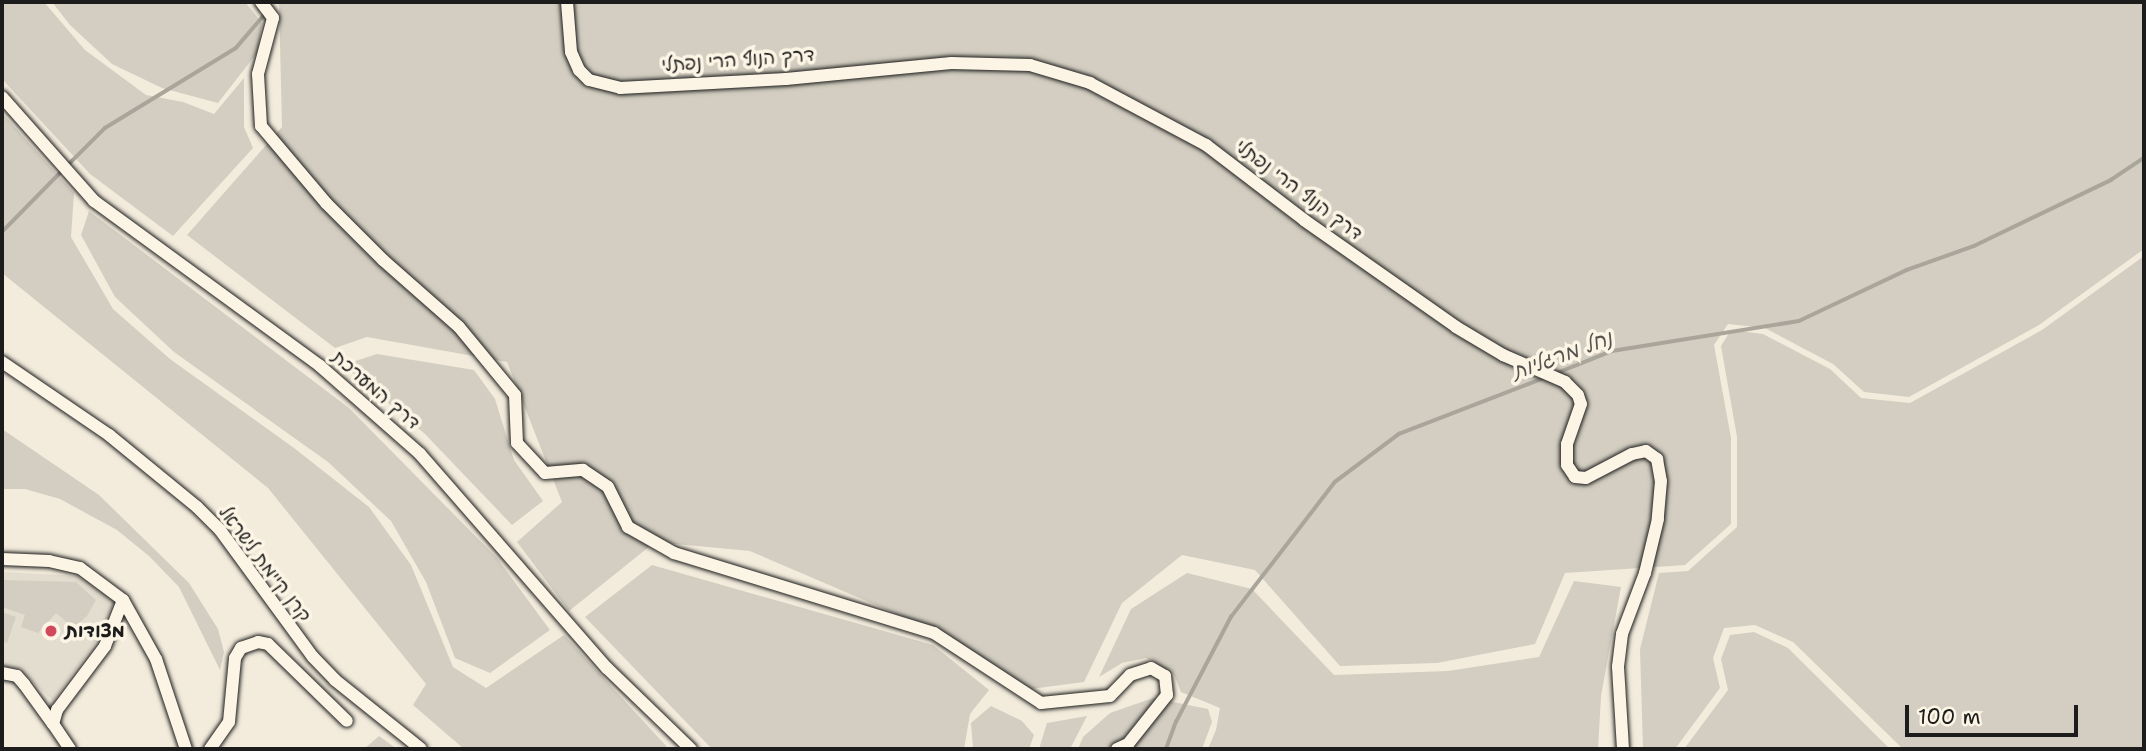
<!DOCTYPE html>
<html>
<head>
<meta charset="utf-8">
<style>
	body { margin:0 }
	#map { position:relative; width:2146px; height:751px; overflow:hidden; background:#f3ecdd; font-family:"Shantell Sans","Playpen Sans Hebrew",sans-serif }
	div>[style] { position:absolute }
	.built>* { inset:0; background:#e3ddcf }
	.green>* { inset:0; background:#d3cec1 }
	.stream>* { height:3.5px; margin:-1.75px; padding:0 1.75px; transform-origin:1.75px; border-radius:1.75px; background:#aaa59b }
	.roads { filter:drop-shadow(0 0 2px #1c1c1c) drop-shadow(0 0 2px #1c1c1c) }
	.minor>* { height:12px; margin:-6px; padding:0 6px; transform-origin:6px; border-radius:6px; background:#fcf5e5 }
	.dots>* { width:19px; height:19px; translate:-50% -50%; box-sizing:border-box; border:4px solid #fcf5e5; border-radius:50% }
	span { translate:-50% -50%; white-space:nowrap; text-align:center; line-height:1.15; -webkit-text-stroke:7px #fcf5e5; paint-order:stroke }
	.street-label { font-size:19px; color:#1c1c1c }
	.poi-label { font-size:19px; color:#1c1c1c; font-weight:700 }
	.left { translate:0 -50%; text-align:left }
	.water-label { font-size:21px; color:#55534f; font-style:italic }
	.frame { position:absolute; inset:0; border:4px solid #1c1c1c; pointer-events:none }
	.scale { position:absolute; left:1905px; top:705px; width:173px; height:32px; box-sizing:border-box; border:4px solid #1c1c1c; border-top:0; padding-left:9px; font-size:21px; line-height:24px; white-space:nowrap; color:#1c1c1c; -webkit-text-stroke:5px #fcf5e5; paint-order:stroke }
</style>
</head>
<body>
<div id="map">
	<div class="built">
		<i style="clip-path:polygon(2px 572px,78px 576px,114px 601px,97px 640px,53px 701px,19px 669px,2px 666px)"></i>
	</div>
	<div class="green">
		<i style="clip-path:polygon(2px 2px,44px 2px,85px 50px,146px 95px,183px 102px,214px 114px,244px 78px,244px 127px,253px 148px,173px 236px,90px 174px,2px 79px)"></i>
		<i style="clip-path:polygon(52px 2px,245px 2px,262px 23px,257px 53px,218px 103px,162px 88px,112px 64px,70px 25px)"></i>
		<i style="clip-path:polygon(279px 2px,2144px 2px,2144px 249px,2039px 325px,1909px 397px,1864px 392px,1833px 364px,1765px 328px,1728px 324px,1714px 345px,1731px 438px,1731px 524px,1685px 565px,1565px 573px,1535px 644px,1437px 663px,1340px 666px,1255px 570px,1182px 555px,1122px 603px,1084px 682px,1031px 689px,941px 633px,750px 551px,655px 542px,569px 611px,517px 542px,562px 502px,507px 362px,367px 337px,335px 348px,187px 235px,282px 127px)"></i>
		<i style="clip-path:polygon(2px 113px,74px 193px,71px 237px,113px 309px,170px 359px,294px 448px,369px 507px,411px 565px,453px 667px,486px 688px,564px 635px,669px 749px,464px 749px,413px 705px,426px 684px,268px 488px,2px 273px)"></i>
		<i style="clip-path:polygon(89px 211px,349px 408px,497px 558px,550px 630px,490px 673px,455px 658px,426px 582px,391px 521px,328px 462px,174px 352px,115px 297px,81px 235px)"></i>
		<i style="clip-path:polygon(2144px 256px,2144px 749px,1903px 749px,1793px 642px,1755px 625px,1724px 628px,1713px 658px,1720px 688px,1675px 749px,1643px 749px,1640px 649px,1659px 573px,1688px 571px,1737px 527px,1737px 437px,1721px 346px,1731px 330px,1763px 334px,1830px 369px,1861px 398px,1910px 403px,2042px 330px)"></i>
		<i style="clip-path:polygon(377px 354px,474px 370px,495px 399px,514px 460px,543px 501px,512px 525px,425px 434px,343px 365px)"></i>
		<i style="clip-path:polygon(2px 429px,99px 495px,189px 583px,218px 629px,224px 652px,220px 670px,179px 587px,149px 556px,117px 530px,60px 499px,25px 489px,2px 489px)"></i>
		<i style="clip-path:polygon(652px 565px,933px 645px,989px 690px,970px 714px,964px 749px,712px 749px,585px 617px)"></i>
		<i style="clip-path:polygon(1187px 573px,1252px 589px,1334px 675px,1448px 671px,1539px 657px,1574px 581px,1621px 587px,1601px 696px,1598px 749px,1208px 749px,1216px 730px,1220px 708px,1181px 692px,1174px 675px,1146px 658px,1122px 663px,1099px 677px,1131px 609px)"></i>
		<i style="clip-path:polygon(2px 580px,76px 582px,96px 600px,87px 616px,74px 628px,56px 613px,38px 633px,21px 627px,25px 615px,2px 607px)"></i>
		<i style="clip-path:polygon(2px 612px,16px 617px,7px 643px,2px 641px)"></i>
		<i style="clip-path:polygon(1754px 632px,1788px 648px,1890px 749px,1684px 749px,1728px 690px,1721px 659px,1730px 635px)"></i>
		<i style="clip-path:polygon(1153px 698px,1208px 709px,1212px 722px,1202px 749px,1078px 749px,1083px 737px,1110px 713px)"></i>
		<i style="clip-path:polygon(991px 706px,1022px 721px,1034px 735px,1029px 749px,973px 749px,971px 723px)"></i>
		<i style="clip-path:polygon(1087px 716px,1070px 749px,1039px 749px,1047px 723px)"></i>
		<i style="clip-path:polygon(379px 736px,397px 749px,364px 749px)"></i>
	</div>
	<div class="stream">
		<i style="left:68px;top:165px;width:52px;rotate:-45deg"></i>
		<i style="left:105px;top:128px;width:153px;rotate:-31.4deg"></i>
		<i style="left:236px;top:48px;width:45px;rotate:-49.5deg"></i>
		<i style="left:2px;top:232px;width:86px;rotate:-45.5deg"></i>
		<i style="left:1557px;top:373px;width:59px;rotate:-21.8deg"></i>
		<i style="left:1612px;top:351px;width:189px;rotate:-9.1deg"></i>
		<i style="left:1799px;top:321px;width:119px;rotate:-25.3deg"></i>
		<i style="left:1907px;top:270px;width:71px;rotate:-19.7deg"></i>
		<i style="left:1974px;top:246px;width:152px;rotate:-25.7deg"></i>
		<i style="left:2111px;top:180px;width:40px;rotate:-34deg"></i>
		<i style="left:1166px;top:749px;width:29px;rotate:-70deg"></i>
		<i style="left:1176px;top:722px;width:119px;rotate:-62.4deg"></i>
		<i style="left:1231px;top:617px;width:170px;rotate:-52.4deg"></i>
		<i style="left:1335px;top:482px;width:80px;rotate:-36.9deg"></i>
		<i style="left:1399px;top:434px;width:159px;rotate:-21.1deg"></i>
	</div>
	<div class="roads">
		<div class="minor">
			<i style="left:261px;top:2px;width:20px;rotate:53deg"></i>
			<i style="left:273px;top:18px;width:58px;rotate:105deg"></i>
			<i style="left:258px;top:74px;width:52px;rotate:86.7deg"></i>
			<i style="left:261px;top:126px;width:101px;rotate:49.8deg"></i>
			<i style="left:326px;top:203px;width:81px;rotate:45deg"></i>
			<i style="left:383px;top:260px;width:101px;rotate:41.4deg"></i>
			<i style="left:459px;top:327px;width:88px;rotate:50.5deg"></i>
			<i style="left:515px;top:395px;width:48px;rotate:87.6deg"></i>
			<i style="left:517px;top:443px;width:41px;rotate:47deg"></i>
			<i style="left:545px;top:473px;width:38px;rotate:-5deg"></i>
			<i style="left:583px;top:470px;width:30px;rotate:34deg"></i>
			<i style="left:608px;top:487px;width:45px;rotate:63.4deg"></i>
			<i style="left:628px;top:527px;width:53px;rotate:29.5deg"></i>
			<i style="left:674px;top:553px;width:272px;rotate:17.1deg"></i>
			<i style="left:934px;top:633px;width:128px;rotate:33.2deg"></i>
			<i style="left:1041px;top:703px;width:69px;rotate:-5.8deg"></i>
			<i style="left:1110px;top:696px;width:29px;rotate:-46deg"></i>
			<i style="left:1130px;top:675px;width:22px;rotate:-18deg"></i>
			<i style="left:1151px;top:668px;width:16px;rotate:30deg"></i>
			<i style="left:1165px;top:676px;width:19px;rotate:84deg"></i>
			<i style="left:1167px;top:695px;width:63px;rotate:128.5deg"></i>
			<i style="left:1128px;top:744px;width:12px;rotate:156deg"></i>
			<i style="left:567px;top:2px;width:50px;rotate:85.4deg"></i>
			<i style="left:571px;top:52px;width:20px;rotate:66deg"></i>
			<i style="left:579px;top:70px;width:14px;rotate:45deg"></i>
			<i style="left:589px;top:80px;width:32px;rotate:14deg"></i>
			<i style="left:620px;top:88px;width:166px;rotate:-3.1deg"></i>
			<i style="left:786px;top:79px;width:166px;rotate:-5.5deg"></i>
			<i style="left:951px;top:63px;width:79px;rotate:1.5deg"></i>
			<i style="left:1030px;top:65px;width:63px;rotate:16.7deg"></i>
			<i style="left:1090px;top:83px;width:132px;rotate:28.1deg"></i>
			<i style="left:1206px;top:145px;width:123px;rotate:37.4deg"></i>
			<i style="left:1304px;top:220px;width:186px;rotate:35.1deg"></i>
			<i style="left:1456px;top:327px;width:55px;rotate:30.8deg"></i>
			<i style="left:1503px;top:355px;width:68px;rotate:23.5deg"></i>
			<i style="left:1565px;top:382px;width:18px;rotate:45deg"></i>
			<i style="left:1578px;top:395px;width:9px;rotate:72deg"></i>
			<i style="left:1581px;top:404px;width:42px;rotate:109.3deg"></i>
			<i style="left:1567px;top:444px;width:21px;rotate:90deg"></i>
			<i style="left:1567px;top:465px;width:14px;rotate:56deg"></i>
			<i style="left:1575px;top:477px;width:11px;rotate:5deg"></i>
			<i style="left:1586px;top:478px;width:52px;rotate:-27.6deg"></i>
			<i style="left:1632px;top:454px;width:14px;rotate:-12deg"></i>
			<i style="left:1646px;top:451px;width:14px;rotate:36deg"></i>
			<i style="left:1657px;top:459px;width:22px;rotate:80deg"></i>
			<i style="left:1661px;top:481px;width:38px;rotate:95deg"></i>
			<i style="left:1658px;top:519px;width:56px;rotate:103.5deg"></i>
			<i style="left:1645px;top:573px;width:65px;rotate:110.7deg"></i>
			<i style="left:1622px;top:634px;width:33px;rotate:97deg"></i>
			<i style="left:1618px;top:667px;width:82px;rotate:86.5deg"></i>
			<i style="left:2px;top:97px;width:139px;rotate:48.5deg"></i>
			<i style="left:94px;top:201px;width:280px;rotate:36.1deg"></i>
			<i style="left:320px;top:366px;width:133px;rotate:41.3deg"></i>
			<i style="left:420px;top:454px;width:284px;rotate:48.9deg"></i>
			<i style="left:607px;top:668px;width:117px;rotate:44deg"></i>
			<i style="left:2px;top:362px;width:130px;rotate:34.3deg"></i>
			<i style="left:109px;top:435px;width:114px;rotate:39.3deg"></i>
			<i style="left:197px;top:507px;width:33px;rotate:45deg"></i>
			<i style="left:220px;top:530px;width:157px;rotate:53.8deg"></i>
			<i style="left:313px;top:657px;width:32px;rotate:46deg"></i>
			<i style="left:335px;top:680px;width:110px;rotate:38.7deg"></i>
			<i style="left:2px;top:559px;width:47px;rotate:2.4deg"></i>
			<i style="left:49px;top:561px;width:32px;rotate:13deg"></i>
			<i style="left:80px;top:568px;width:54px;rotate:36.7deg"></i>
			<i style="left:123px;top:600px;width:68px;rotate:60.8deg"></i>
			<i style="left:156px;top:659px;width:95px;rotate:71.6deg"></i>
			<i style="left:2px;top:673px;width:15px;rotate:11deg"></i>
			<i style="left:17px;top:676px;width:11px;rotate:49deg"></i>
			<i style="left:24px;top:684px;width:49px;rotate:54.1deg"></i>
			<i style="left:70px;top:749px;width:30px;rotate:-124deg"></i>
			<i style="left:53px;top:724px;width:15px;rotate:-74deg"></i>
			<i style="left:57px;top:710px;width:80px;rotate:-53.1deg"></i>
			<i style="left:105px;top:646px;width:49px;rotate:-68.6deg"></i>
			<i style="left:210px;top:749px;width:33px;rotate:-55deg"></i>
			<i style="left:229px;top:722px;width:64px;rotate:-84.6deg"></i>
			<i style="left:235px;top:658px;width:12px;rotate:-59deg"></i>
			<i style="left:241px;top:648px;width:18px;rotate:-19deg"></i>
			<i style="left:258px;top:642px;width:10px;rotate:11deg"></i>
			<i style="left:268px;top:644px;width:110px;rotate:44.3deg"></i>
		</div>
	</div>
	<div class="dots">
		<i style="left:51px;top:631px;background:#d1495b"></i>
	</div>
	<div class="street-label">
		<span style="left:738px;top:60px;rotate:-4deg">דרך הנוף הרי נפתלי</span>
		<span style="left:1299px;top:190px;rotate:37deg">דרך הנוף הרי נפתלי</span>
		<span style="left:376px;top:390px;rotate:41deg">דרך המערכת</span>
		<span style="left:265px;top:564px;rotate:53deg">קרן קיימת לישראל</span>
	</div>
	<div class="poi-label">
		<span class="left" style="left:65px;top:631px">מצודות</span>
	</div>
	<div class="water-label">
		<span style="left:1562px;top:355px;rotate:-20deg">נחל מרגליות</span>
	</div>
	<div class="frame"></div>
	<div class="scale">100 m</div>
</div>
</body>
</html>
